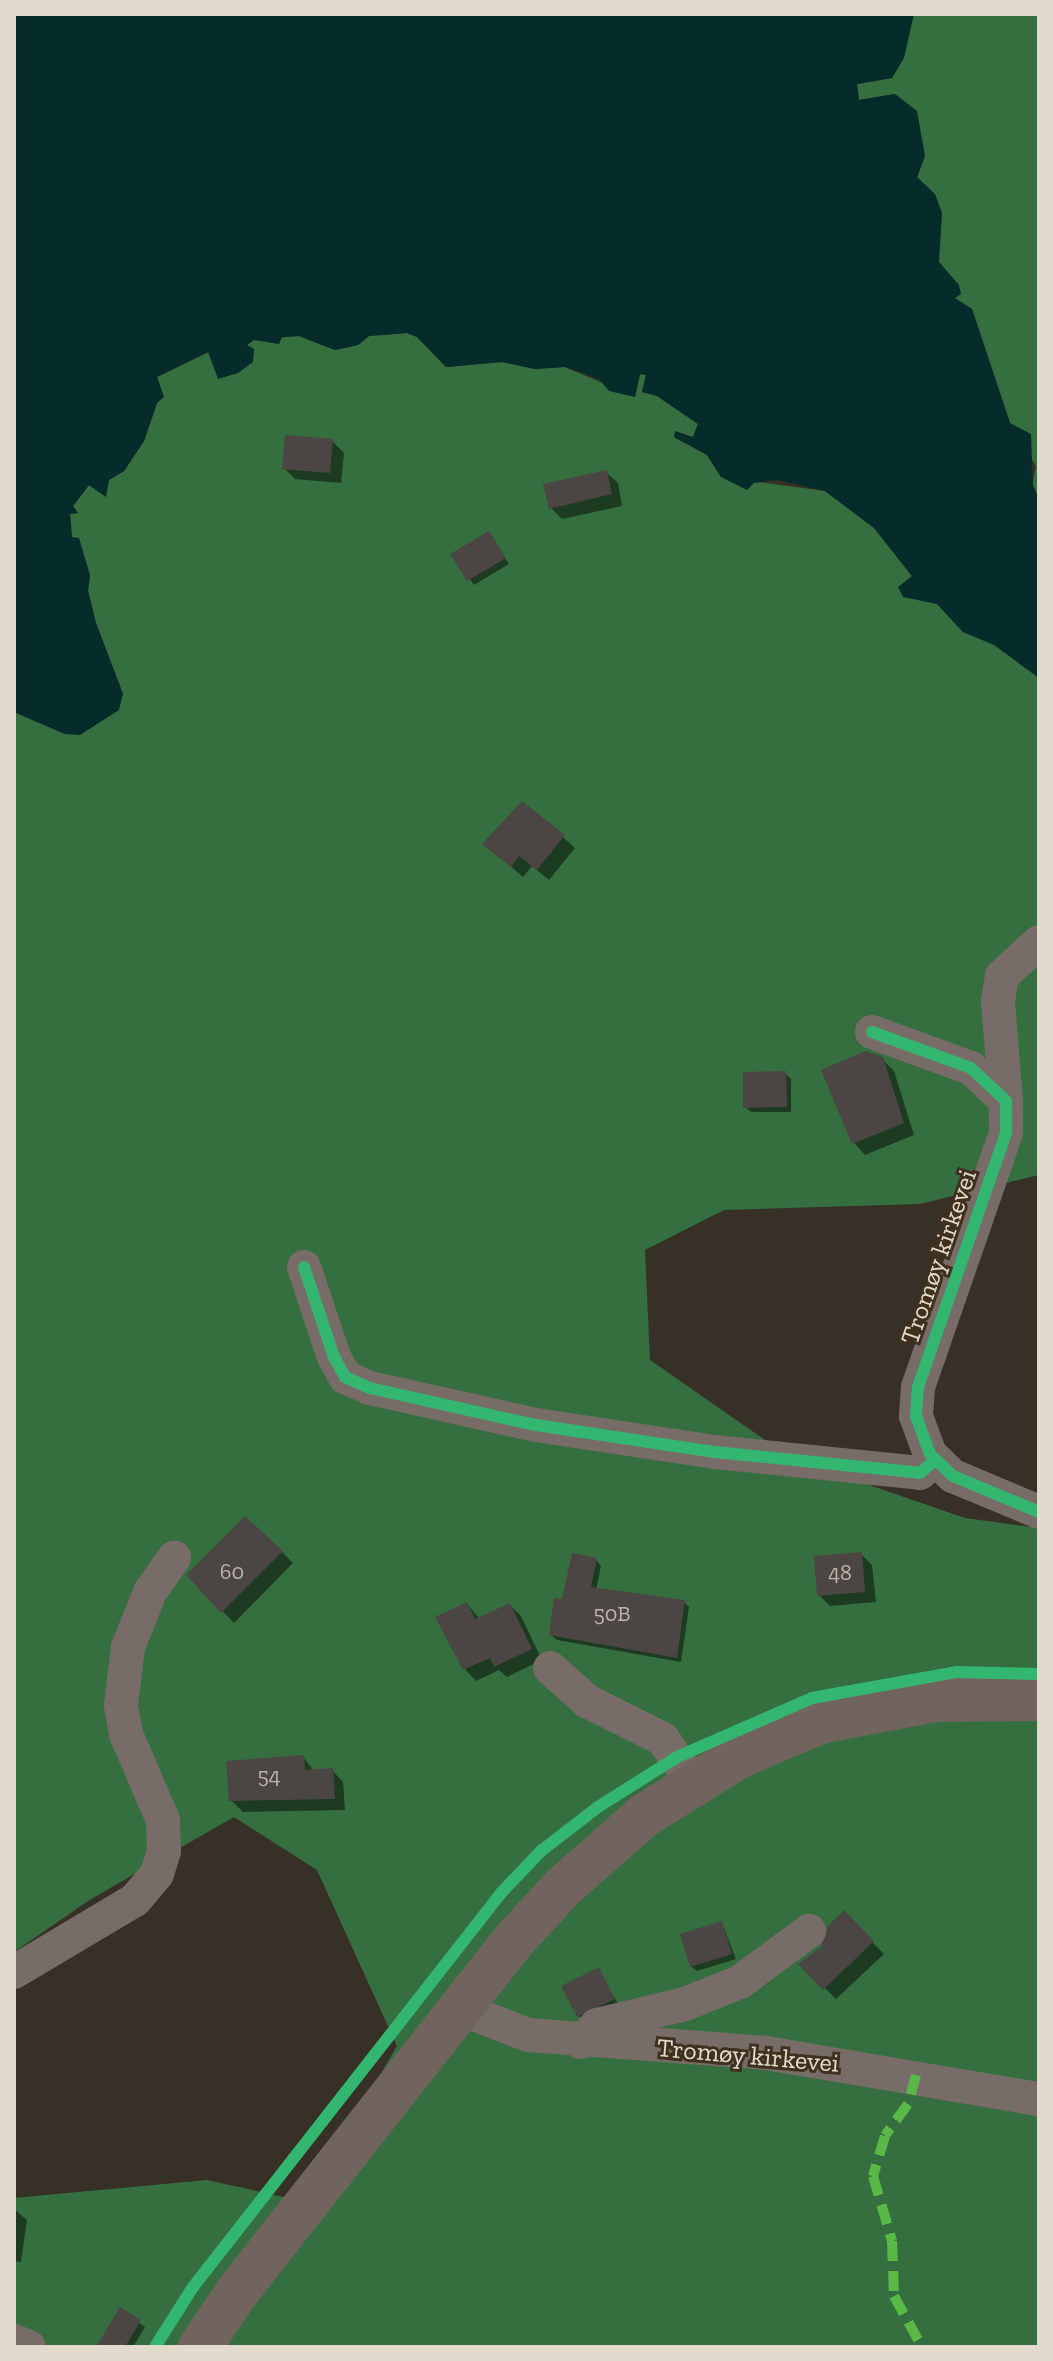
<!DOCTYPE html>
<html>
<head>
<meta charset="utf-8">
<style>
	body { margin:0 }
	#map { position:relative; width:1053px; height:2361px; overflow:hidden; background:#373026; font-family:"Zilla Slab",serif }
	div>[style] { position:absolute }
	.forest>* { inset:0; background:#366f3f }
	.water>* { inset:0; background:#062b2b }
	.shadow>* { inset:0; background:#0007 }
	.building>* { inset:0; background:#4b4644 }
	.minor>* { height:34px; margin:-17px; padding:0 17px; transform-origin:17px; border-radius:17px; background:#786c68 }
	.secondary>* { height:44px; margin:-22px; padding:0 22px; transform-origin:22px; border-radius:22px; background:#71645f }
	.quiet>* { height:10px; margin-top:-5px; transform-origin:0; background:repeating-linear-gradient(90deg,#58b947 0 20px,transparent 0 30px) }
	.cycleway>* { height:12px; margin:-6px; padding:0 6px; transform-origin:6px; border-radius:6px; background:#33b770 }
	span { translate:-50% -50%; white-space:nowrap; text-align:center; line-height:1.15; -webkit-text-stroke:6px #3f311e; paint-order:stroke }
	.number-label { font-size:22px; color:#bdb5ac }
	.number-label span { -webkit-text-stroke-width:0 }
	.street-label { font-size:26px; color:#e3dace }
	.frame { position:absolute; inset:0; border:16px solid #e3dace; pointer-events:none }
</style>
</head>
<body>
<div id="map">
	<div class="forest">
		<i style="clip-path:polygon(914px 14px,1039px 14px,1039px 499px,1032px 485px,1036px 466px,1010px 423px,972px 309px,954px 298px,952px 283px,938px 262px,942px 213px,917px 177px,925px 156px,895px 94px,859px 100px,857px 84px,892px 78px)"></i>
		<i style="clip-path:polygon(407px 333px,417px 337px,446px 367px,502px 362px,535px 369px,565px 367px,635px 397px,640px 374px,646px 375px,642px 392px,657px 396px,698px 424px,693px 437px,674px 437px,707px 455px,721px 477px,825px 491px,874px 528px,912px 576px,922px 600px,937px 604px,963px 632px,994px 644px,1039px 678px,1039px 1175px,920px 1204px,724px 1210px,645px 1250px,650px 1360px,791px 1458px,965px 1518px,1039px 1528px,1039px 2347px,14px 2347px,14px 2198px,207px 2180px,302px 2201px,316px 2186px,397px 2046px,317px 1870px,234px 1817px,91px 1899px,14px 1952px,14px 712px,65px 734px,123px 694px,96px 623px,88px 591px,90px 575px,72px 537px,70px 514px,78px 513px,73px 506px,89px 485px,105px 496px,109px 480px,124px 471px,144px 441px,157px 403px,164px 397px,157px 377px,209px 352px,254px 340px,299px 336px,335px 350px,358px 345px,369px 336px)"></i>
	</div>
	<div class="water">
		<i style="clip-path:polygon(14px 14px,914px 14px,904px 58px,892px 78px,857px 84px,859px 100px,895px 94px,917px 111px,925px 156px,917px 177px,935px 194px,942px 213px,939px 262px,959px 285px,961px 294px,955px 298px,972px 309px,1010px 423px,1031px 434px,1033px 485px,1039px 499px,1039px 678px,994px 645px,963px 632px,937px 604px,903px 597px,898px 587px,912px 576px,874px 528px,825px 491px,777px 480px,754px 483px,747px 490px,721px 477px,707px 455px,674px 437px,675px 431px,693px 437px,698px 424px,657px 396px,642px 392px,646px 375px,640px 374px,635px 397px,609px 391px,599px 379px,565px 367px,535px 369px,502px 362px,446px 367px,417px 337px,407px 333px,369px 336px,358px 345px,335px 350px,299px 336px,282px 337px,279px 344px,254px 340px,247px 345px,254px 349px,253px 362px,238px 373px,218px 379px,208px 352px,157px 377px,164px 397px,157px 403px,144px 441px,124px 471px,109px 480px,106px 497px,89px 485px,73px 506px,78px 513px,70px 514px,72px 537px,79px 538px,90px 575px,88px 591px,96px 623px,123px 694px,119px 710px,80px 735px,65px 734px,14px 712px)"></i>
	</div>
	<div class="shadow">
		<i style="clip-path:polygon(332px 441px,344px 453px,341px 483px,295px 479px,284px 468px)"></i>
		<i style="clip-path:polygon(606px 472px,618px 483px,622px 506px,562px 519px,551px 508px)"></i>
		<i style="clip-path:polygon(488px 533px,509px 564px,474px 585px,453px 554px)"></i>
		<i style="clip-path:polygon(563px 837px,575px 848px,549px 880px,532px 866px,523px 877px,485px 844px)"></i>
		<i style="clip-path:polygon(882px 1059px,894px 1071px,914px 1135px,865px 1155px,854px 1143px,824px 1071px)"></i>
		<i style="clip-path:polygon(785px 1073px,791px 1079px,791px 1112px,751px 1112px,745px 1107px)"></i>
		<i style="clip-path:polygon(282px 1552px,293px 1563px,234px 1623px,189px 1576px)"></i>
		<i style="clip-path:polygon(861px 1554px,872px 1565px,876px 1602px,830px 1606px,819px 1595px)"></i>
		<i style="clip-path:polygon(596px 1560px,601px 1566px,596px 1590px,684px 1602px,689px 1607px,681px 1662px,557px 1640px,551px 1635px,564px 1601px)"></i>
		<i style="clip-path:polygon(467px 1604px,480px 1619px,510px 1605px,521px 1616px,542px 1660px,507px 1677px,499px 1670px,476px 1681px,465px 1669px)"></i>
		<i style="clip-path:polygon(303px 1757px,315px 1772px,332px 1770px,343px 1782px,345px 1810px,243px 1812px,231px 1800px)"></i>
		<i style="clip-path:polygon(844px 1913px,884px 1954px,836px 1999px,801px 1964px,823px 1948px)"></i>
		<i style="clip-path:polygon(722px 1923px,736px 1959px,697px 1971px,691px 1966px)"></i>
		<i style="clip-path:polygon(598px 1969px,618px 2004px,584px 2021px,579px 2016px)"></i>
		<i style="clip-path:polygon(14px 2209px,27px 2220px,21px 2262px,14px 2261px)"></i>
		<i style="clip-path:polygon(121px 2310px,145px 2327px,133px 2347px,110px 2347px)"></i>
		<i style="clip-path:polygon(401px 2345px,437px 2346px,438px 2347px,401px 2347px)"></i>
	</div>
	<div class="building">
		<i style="clip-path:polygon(285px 435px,333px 439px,330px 473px,282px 469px)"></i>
		<i style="clip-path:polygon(607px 470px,612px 494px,549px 509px,543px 484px)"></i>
		<i style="clip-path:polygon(489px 531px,506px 558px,467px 581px,450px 554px)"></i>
		<i style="clip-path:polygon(522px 801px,565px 835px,537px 870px,519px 856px,511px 867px,482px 844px)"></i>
		<i style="clip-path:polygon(866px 1051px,883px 1057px,904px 1123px,852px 1144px,821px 1070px)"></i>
		<i style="clip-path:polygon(786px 1071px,787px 1107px,743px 1108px,743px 1072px)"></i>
		<i style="clip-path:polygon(245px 1516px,283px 1551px,221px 1613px,186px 1575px)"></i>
		<i style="clip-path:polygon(862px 1552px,865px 1592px,817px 1596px,814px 1556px)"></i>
		<i style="clip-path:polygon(572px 1553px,597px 1558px,591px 1587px,685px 1600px,677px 1658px,549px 1635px,554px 1598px,562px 1599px)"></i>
		<i style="clip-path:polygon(467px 1602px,475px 1619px,510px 1603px,532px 1649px,494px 1667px,490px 1658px,463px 1670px,435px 1617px)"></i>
		<i style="clip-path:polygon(304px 1755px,305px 1770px,333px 1768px,335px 1799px,229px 1801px,226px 1761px)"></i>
		<i style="clip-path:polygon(844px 1910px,874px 1941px,823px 1990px,798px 1964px,821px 1947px,828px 1926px)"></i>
		<i style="clip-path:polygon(722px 1921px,732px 1954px,690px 1967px,680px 1934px)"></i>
		<i style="clip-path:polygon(599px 1967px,615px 1999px,577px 2017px,561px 1986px)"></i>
		<i style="clip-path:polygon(120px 2307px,141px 2320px,125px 2347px,96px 2347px)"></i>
	</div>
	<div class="minor">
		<i style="left:872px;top:1032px;width:105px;rotate:20deg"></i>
		<i style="left:971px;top:1068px;width:48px;rotate:43.3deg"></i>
		<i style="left:1006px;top:1101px;width:32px;rotate:90deg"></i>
		<i style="left:1006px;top:1133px;width:269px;rotate:109.1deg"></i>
		<i style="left:918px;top:1387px;width:29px;rotate:94deg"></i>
		<i style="left:916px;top:1416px;width:40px;rotate:69.8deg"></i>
		<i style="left:930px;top:1454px;width:32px;rotate:44deg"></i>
		<i style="left:953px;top:1476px;width:93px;rotate:22.7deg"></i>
		<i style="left:1006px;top:1101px;width:100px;rotate:-94.6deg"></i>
		<i style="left:998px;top:1001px;width:25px;rotate:-81deg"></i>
		<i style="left:1002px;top:976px;width:50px;rotate:-42.6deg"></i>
		<i style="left:304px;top:1267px;width:95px;rotate:71.6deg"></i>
		<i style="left:334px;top:1357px;width:23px;rotate:61deg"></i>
		<i style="left:345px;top:1377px;width:27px;rotate:24deg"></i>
		<i style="left:370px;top:1388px;width:170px;rotate:12.6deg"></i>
		<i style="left:536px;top:1425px;width:181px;rotate:8.6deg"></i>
		<i style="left:715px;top:1452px;width:206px;rotate:5.8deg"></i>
		<i style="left:920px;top:1473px;width:18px;rotate:-41deg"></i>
		<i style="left:550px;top:1668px;width:50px;rotate:41.7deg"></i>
		<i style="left:587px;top:1701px;width:85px;rotate:26.6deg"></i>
		<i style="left:663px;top:1739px;width:53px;rotate:55.7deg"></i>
		<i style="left:14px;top:1972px;width:141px;rotate:-30.8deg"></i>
		<i style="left:135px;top:1900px;width:34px;rotate:-50deg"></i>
		<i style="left:157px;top:1874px;width:24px;rotate:-73deg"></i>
		<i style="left:164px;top:1851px;width:31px;rotate:-92deg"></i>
		<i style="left:163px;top:1820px;width:94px;rotate:-113.3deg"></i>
		<i style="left:126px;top:1734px;width:29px;rotate:-100deg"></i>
		<i style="left:121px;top:1705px;width:58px;rotate:-83.1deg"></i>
		<i style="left:128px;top:1647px;width:59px;rotate:-68.2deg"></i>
		<i style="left:150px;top:1592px;width:42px;rotate:-54.8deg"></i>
		<i style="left:459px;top:2008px;width:74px;rotate:21.4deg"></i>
		<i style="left:528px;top:2035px;width:239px;rotate:4.3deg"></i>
		<i style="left:766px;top:2053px;width:277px;rotate:9.6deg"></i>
		<i style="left:581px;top:2042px;width:23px;rotate:-47deg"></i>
		<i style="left:597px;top:2025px;width:90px;rotate:-13.4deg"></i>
		<i style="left:685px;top:2004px;width:59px;rotate:-21.8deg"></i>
		<i style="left:740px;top:1982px;width:86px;rotate:-36.5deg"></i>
		<i style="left:14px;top:2341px;width:16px;rotate:22deg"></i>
	</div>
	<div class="secondary">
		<i style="left:200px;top:2347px;width:66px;rotate:-56.1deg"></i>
		<i style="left:237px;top:2292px;width:451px;rotate:-51.8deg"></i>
		<i style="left:516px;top:1938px;width:69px;rotate:-47.3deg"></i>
		<i style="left:563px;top:1887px;width:109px;rotate:-41.3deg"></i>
		<i style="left:645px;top:1815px;width:112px;rotate:-31.8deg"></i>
		<i style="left:740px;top:1756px;width:87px;rotate:-23deg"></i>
		<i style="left:820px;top:1722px;width:117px;rotate:-10.8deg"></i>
		<i style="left:935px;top:1700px;width:104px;rotate:-0.6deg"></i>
	</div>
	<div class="quiet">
		<i style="left:916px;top:2075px;width:30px;rotate:105deg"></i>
		<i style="left:908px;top:2104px;width:39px;rotate:126deg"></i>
		<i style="left:885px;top:2136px;width:42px;rotate:106.7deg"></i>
		<i style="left:873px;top:2176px;width:68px;rotate:73.7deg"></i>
		<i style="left:892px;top:2241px;width:55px;rotate:87.9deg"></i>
		<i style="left:894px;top:2296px;width:58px;rotate:61.2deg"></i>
	</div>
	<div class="cycleway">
		<i style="left:872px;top:1032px;width:105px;rotate:20deg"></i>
		<i style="left:971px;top:1068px;width:48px;rotate:43.3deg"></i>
		<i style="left:1006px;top:1101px;width:32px;rotate:90deg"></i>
		<i style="left:1006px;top:1133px;width:269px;rotate:109.1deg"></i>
		<i style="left:918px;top:1387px;width:29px;rotate:94deg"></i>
		<i style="left:916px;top:1416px;width:40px;rotate:69.8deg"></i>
		<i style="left:930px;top:1454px;width:32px;rotate:44deg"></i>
		<i style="left:953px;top:1476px;width:93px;rotate:22.7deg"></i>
		<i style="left:304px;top:1267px;width:95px;rotate:71.6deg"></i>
		<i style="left:334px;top:1357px;width:23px;rotate:61deg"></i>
		<i style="left:345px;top:1377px;width:27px;rotate:24deg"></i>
		<i style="left:370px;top:1388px;width:170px;rotate:12.6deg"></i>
		<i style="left:536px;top:1425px;width:181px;rotate:8.6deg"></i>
		<i style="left:715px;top:1452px;width:206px;rotate:5.8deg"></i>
		<i style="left:920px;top:1473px;width:18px;rotate:-41deg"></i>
		<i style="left:155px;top:2347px;width:71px;rotate:-57.7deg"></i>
		<i style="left:193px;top:2287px;width:500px;rotate:-51.98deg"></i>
		<i style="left:501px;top:1893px;width:58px;rotate:-46.4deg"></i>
		<i style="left:541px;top:1851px;width:72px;rotate:-37.7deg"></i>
		<i style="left:598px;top:1807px;width:93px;rotate:-32.3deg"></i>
		<i style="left:677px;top:1757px;width:147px;rotate:-23.6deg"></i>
		<i style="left:812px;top:1698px;width:146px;rotate:-10.2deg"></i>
		<i style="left:956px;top:1672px;width:83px;rotate:1.4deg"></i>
	</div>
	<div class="number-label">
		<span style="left:232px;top:1572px">60</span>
		<span style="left:840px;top:1573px">48</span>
		<span style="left:612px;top:1614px">50B</span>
		<span style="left:269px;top:1776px">54</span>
	</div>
	<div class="street-label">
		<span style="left:939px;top:1257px;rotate:-71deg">Tromøy kirkevei</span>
		<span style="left:748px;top:2056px;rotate:5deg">Tromøy kirkevei</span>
	</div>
	<div class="frame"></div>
</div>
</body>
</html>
